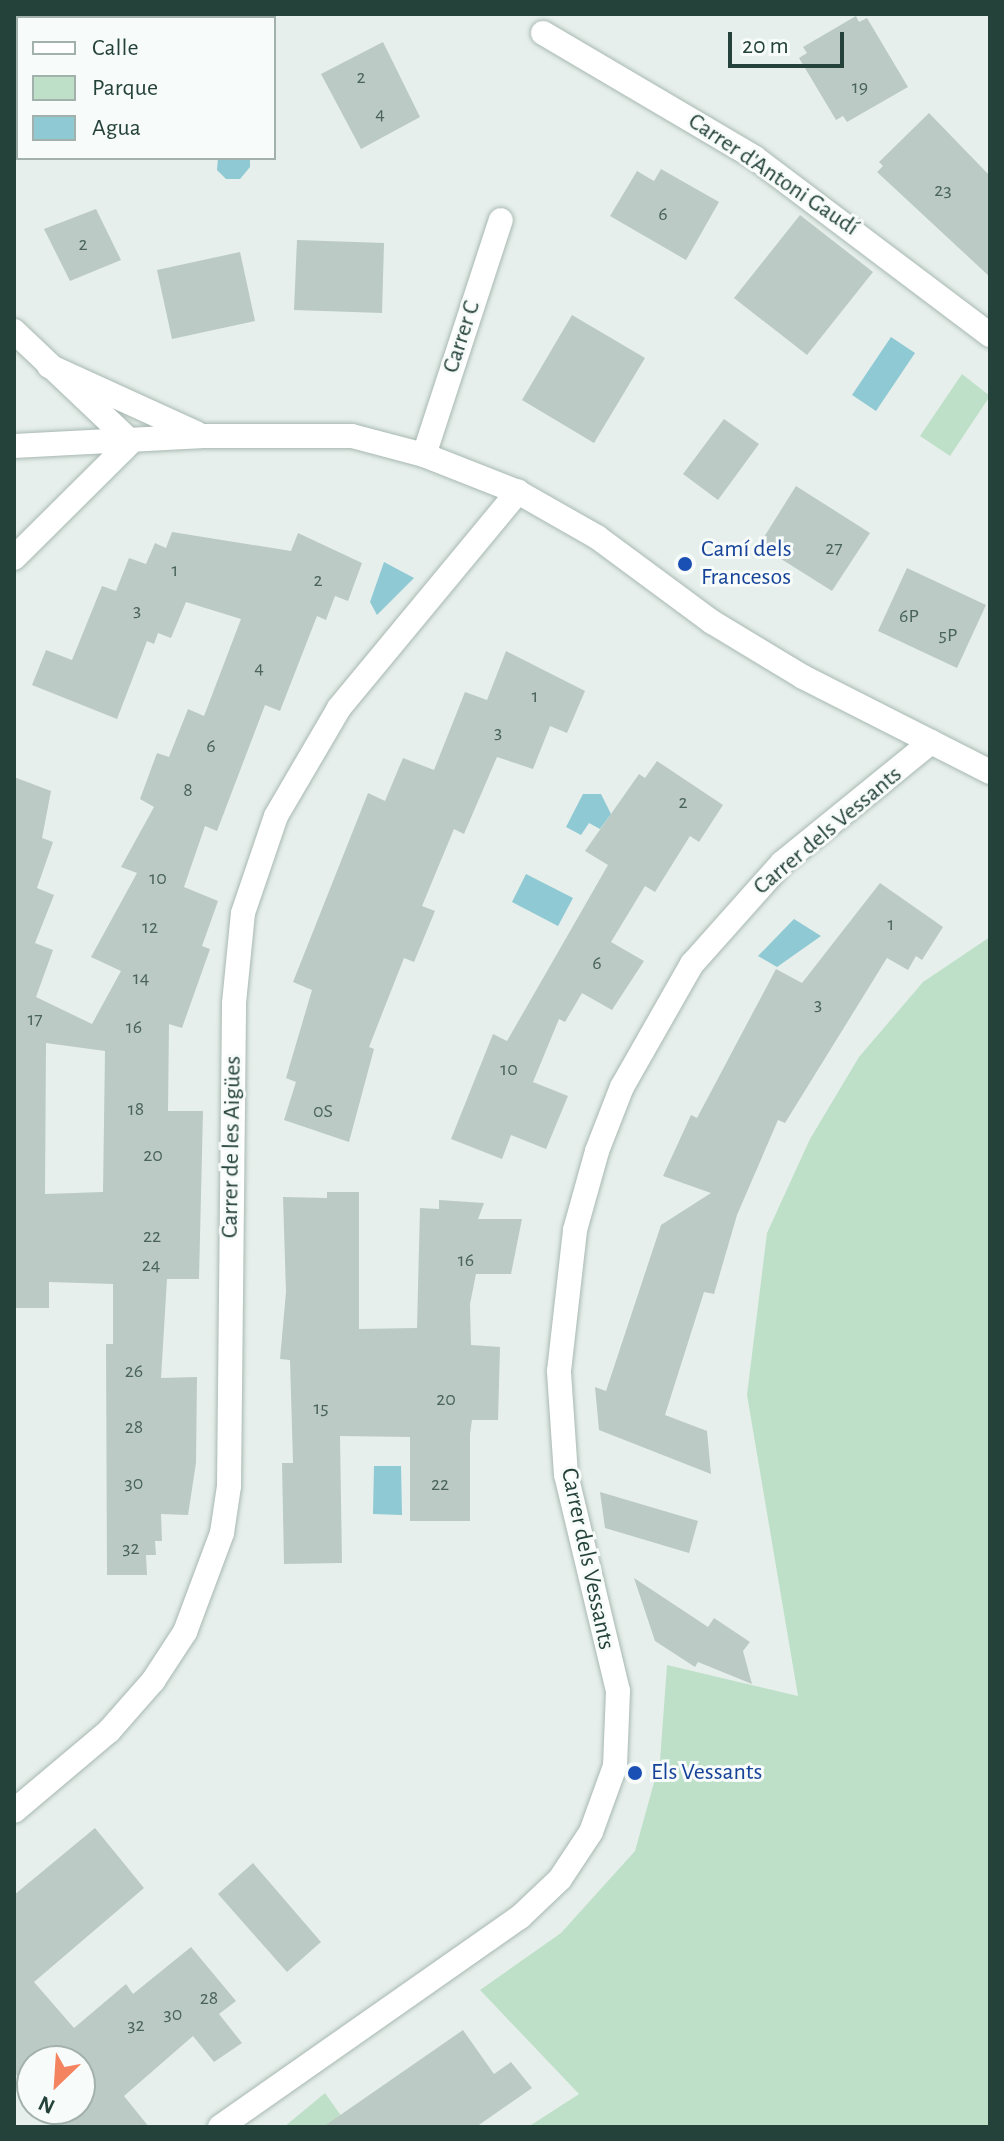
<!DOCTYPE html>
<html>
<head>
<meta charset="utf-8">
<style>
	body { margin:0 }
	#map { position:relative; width:1004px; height:2141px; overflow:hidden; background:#e6efeb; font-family:"Alegreya Sans",sans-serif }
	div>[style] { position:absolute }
	.green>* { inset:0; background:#bfe0c8 }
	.water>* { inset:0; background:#8ec9d4 }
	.building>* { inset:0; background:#bbcac4 }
	.roads { filter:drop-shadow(0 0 2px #a8b8b2) drop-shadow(0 0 2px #a8b8b2) }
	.minor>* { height:24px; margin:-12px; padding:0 12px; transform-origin:12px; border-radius:12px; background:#fff }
	.dots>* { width:22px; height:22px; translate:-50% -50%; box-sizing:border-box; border:4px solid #f7fbf9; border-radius:50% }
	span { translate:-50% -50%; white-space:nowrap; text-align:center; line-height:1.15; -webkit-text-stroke:6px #f7fbf9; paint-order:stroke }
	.number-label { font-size:20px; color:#4a645c }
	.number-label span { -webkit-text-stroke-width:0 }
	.street-label { font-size:24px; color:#24423a }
	.transit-label { font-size:24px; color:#164399 }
	.left { translate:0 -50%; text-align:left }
	.frame { position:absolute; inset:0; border:16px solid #24423a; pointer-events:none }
	.legend { position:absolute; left:16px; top:16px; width:260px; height:144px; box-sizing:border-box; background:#f7fbf9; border:2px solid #a3b1ad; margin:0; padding:10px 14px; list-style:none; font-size:24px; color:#24423a }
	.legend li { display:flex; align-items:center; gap:16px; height:40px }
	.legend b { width:40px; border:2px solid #a3b1ad }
	.north { position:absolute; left:16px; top:2045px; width:80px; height:80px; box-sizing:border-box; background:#f7fbf9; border:2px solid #a3b1ad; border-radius:50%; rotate:205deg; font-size:22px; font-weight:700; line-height:32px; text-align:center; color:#24423a }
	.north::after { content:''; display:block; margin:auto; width:28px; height:36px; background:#f4845f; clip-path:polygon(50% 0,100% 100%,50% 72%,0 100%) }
	.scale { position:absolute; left:728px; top:32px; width:116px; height:36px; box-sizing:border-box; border:4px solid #24423a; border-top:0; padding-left:10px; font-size:24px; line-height:28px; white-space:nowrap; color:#24423a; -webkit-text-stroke:6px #f7fbf9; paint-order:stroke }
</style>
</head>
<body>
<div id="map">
	<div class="green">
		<i style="clip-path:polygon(962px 374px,990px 396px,950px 456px,920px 436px)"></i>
		<i style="clip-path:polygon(990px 937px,990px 2127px,528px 2127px,579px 2094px,480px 1990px,561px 1933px,635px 1851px,660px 1761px,667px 1665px,798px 1696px,747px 1395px,767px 1233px,810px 1139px,859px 1057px,923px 982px)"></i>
		<i style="clip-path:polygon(325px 2093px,349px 2127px,284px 2127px)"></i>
	</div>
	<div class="water">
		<i style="clip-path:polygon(218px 158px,250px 158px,250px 167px,240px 179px,226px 179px,217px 170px)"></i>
		<i style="clip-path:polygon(891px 337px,915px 353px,876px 411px,852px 395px)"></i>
		<i style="clip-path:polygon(384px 562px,414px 578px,377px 615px,370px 602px)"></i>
		<i style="clip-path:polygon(583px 794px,601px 794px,611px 814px,600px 829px,589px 823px,581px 835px,566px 827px)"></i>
		<i style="clip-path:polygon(526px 874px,573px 898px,558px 926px,512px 902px)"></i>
		<i style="clip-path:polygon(794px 919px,821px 936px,777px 967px,758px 956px)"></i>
		<i style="clip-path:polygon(374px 1466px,401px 1466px,402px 1515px,373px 1514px)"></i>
	</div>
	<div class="building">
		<i style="clip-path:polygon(856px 16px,859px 22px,867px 18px,908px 87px,847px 122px,843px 116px,836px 120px,799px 58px,807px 53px,803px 47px)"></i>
		<i style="clip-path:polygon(383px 42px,420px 117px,361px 149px,321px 74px)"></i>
		<i style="clip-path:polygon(929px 113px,990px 176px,990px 277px,877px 172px,883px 166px,879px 162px)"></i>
		<i style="clip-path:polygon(661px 169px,719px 202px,686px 260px,610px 216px,637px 171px,654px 181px)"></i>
		<i style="clip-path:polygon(96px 209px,121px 260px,70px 281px,44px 229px)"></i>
		<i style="clip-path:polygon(800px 215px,873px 272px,807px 355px,734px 298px)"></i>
		<i style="clip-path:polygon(297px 240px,384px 243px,382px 313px,294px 310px)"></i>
		<i style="clip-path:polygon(240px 252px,255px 321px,172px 339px,157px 270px)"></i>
		<i style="clip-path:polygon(572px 315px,645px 358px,594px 443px,522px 400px)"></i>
		<i style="clip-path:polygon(724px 419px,759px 444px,718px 500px,683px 474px)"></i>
		<i style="clip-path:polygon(796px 486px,870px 533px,832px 591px,759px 545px)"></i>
		<i style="clip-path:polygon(evenodd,172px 532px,291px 551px,298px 533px,362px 563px,348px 601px,335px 596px,326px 620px,317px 616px,280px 711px,265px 705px,217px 831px,205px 826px,184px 887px,218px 901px,202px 946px,210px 949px,182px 1028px,169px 1024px,168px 1111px,203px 1111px,199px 1279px,167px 1279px,161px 1378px,197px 1377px,196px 1463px,188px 1515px,161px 1514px,162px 1541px,155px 1541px,156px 1555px,146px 1555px,147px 1575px,107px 1575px,106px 1344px,113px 1344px,113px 1284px,49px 1282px,49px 1308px,14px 1308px,14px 777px,51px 791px,42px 838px,53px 842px,37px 888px,54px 895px,35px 943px,53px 950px,36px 997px,92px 1024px,121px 971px,91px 957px,137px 873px,121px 867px,154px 807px,140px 799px,157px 753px,169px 757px,188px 709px,204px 716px,241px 619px,186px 602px,171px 638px,158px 633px,154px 644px,147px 641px,117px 719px,32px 685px,46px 650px,72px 660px,102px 586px,116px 591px,129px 558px,146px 564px,155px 543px,166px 548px,172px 532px,46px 1043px,105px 1051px,103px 1192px,45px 1194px,46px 1043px)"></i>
		<i style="clip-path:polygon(907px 568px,986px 605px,957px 668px,878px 631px)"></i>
		<i style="clip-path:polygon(506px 651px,585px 691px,567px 733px,550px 726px,533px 769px,497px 757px,464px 834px,454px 829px,422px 906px,435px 911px,414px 962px,404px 958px,369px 1047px,374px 1049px,349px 1142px,284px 1120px,296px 1082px,286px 1078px,312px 990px,293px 982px,368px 793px,385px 801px,403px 758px,434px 770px,465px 692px,487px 700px)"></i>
		<i style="clip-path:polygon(657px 761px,723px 805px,699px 842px,690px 836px,655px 892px,645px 886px,611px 942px,644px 961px,612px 1010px,582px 993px,565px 1022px,559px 1019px,533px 1082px,568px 1096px,546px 1149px,511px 1135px,502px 1159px,451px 1139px,493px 1034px,507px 1041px,608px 865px,585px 851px,639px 774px,645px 778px)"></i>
		<i style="clip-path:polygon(880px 883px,943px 927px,922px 960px,916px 956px,908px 970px,887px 958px,785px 1123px,778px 1120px,737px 1215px,714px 1294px,704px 1292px,665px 1415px,707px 1431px,711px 1474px,599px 1430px,595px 1387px,606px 1391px,661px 1225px,711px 1193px,663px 1176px,691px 1115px,697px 1118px,776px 969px,802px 983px)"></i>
		<i style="clip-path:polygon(327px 1192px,359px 1192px,359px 1329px,417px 1328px,420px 1208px,439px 1209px,439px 1200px,484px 1203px,478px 1219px,522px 1219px,511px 1274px,476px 1274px,470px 1304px,471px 1345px,500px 1347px,498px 1420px,472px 1420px,470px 1434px,470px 1521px,410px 1521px,410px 1437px,340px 1436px,342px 1563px,284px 1564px,282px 1463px,293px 1463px,290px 1360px,280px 1359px,286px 1292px,283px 1197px,327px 1198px)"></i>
		<i style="clip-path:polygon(600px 1492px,698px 1521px,689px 1553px,605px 1528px)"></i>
		<i style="clip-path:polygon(634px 1578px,708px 1627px,714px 1618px,750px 1642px,743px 1651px,752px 1684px,698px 1662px,695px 1667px,655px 1641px)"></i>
		<i style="clip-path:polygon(95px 1828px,144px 1888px,34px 1982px,74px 2028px,126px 1984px,133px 1994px,191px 1947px,236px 2001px,219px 2014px,242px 2043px,214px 2062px,193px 2036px,124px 2096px,149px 2127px,60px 2127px,45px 2109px,80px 2109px,80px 2061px,32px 2061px,32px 2094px,14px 2072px,14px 1895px)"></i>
		<i style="clip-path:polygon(253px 1863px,321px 1942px,287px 1972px,218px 1894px)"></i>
		<i style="clip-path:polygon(463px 2030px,494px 2074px,511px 2062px,532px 2088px,476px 2127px,323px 2127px)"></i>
	</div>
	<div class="roads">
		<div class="minor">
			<i style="left:64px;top:18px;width:5px;rotate:-53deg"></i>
			<i style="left:543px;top:33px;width:246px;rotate:30.5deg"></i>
			<i style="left:755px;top:158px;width:294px;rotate:37deg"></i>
			<i style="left:14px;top:74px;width:6px;rotate:-51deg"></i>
			<i style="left:14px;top:331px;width:161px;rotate:43.5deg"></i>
			<i style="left:49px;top:366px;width:162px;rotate:24.5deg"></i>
			<i style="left:14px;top:446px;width:190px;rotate:-3deg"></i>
			<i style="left:204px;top:436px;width:148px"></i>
			<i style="left:352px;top:436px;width:74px;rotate:14.8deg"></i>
			<i style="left:424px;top:455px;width:101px;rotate:21.5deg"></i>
			<i style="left:518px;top:492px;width:91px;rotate:29.7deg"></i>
			<i style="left:597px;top:537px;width:143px;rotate:36.5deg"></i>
			<i style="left:712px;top:622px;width:106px;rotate:31.1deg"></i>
			<i style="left:803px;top:677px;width:210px;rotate:26.9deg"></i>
			<i style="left:424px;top:455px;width:247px;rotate:-71.9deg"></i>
			<i style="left:14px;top:558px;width:165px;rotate:-44.8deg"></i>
			<i style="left:14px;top:1811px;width:124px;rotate:-40.1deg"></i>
			<i style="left:109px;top:1731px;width:67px;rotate:-48.7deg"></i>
			<i style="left:153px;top:1681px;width:59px;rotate:-56.9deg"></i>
			<i style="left:185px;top:1632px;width:106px;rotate:-69.5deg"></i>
			<i style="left:222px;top:1533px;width:48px;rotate:-81.5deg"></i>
			<i style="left:229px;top:1486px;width:483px;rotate:-89.4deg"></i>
			<i style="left:234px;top:1003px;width:90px;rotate:-84.3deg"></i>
			<i style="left:243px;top:913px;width:102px;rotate:-71.2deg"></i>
			<i style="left:276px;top:816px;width:125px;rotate:-59.7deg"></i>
			<i style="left:339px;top:708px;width:281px;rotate:-50.4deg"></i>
			<i style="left:220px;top:2127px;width:366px;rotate:-35deg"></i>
			<i style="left:520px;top:1917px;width:55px;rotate:-43.5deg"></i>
			<i style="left:560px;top:1879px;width:56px;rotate:-56.6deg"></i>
			<i style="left:591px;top:1832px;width:70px;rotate:-70deg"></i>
			<i style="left:615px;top:1766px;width:75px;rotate:-87.7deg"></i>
			<i style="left:618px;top:1691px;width:222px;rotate:-103.5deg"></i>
			<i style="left:566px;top:1475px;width:104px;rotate:-93.9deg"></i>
			<i style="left:559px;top:1371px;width:142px;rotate:-83.5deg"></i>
			<i style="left:575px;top:1230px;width:82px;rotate:-74.4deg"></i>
			<i style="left:597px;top:1151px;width:69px;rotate:-68.7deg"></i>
			<i style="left:622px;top:1087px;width:142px;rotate:-60.4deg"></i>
			<i style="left:692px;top:964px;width:135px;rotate:-48.3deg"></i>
			<i style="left:782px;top:863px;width:192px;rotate:-39.1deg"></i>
		</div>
	</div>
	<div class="dots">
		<i style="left:685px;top:564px;background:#1a4fb4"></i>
		<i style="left:635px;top:1773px;background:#1a4fb4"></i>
	</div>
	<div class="number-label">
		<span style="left:361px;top:77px">2</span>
		<span style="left:860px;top:87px">19</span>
		<span style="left:380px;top:114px">4</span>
		<span style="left:943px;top:190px">23</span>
		<span style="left:663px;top:214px">6</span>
		<span style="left:83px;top:244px">2</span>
		<span style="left:834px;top:548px">27</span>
		<span style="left:175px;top:570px">1</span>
		<span style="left:318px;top:580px">2</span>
		<span style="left:137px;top:610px">3</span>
		<span style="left:909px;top:616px">6P</span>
		<span style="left:948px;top:635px">5P</span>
		<span style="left:259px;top:668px">4</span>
		<span style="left:535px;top:696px">1</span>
		<span style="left:498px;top:732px">3</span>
		<span style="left:211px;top:746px">6</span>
		<span style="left:188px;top:790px">8</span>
		<span style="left:683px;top:802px">2</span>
		<span style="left:158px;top:878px">10</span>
		<span style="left:891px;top:924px">1</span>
		<span style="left:150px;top:927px">12</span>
		<span style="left:597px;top:963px">6</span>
		<span style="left:141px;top:978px">14</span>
		<span style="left:818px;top:1004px">3</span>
		<span style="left:35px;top:1019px">17</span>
		<span style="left:134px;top:1027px">16</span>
		<span style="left:509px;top:1069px">10</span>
		<span style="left:136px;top:1109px">18</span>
		<span style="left:323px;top:1111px">0S</span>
		<span style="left:153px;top:1155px">20</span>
		<span style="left:152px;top:1236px">22</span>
		<span style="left:466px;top:1260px">16</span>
		<span style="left:151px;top:1265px">24</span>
		<span style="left:134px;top:1371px">26</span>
		<span style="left:446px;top:1399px">20</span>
		<span style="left:321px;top:1408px">15</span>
		<span style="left:134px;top:1427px">28</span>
		<span style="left:134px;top:1483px">30</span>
		<span style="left:440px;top:1484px">22</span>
		<span style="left:131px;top:1548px">32</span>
		<span style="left:209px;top:1998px">28</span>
		<span style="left:173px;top:2014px">30</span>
		<span style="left:136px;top:2025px">32</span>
	</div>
	<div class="street-label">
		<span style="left:773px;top:175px;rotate:34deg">Carrer d'Antoni Gaudí</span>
		<span style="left:462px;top:337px;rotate:-72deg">Carrer C</span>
		<span style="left:828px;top:831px;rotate:-40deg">Carrer dels Vessants</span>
		<span style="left:232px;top:1147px;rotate:-89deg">Carrer de les Aigües</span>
		<span style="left:587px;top:1559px;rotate:78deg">Carrer dels Vessants</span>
	</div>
	<div class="transit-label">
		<span class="left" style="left:701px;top:564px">Camí dels<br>Francesos</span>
		<span class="left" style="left:651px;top:1773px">Els Vessants</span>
	</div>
	<div class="frame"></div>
	<ul class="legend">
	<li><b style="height:10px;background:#fff"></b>Calle</li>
	<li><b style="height:22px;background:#bfe0c8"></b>Parque</li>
	<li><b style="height:22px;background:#8ec9d4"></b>Agua</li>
	</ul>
	<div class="north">N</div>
	<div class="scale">20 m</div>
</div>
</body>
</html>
